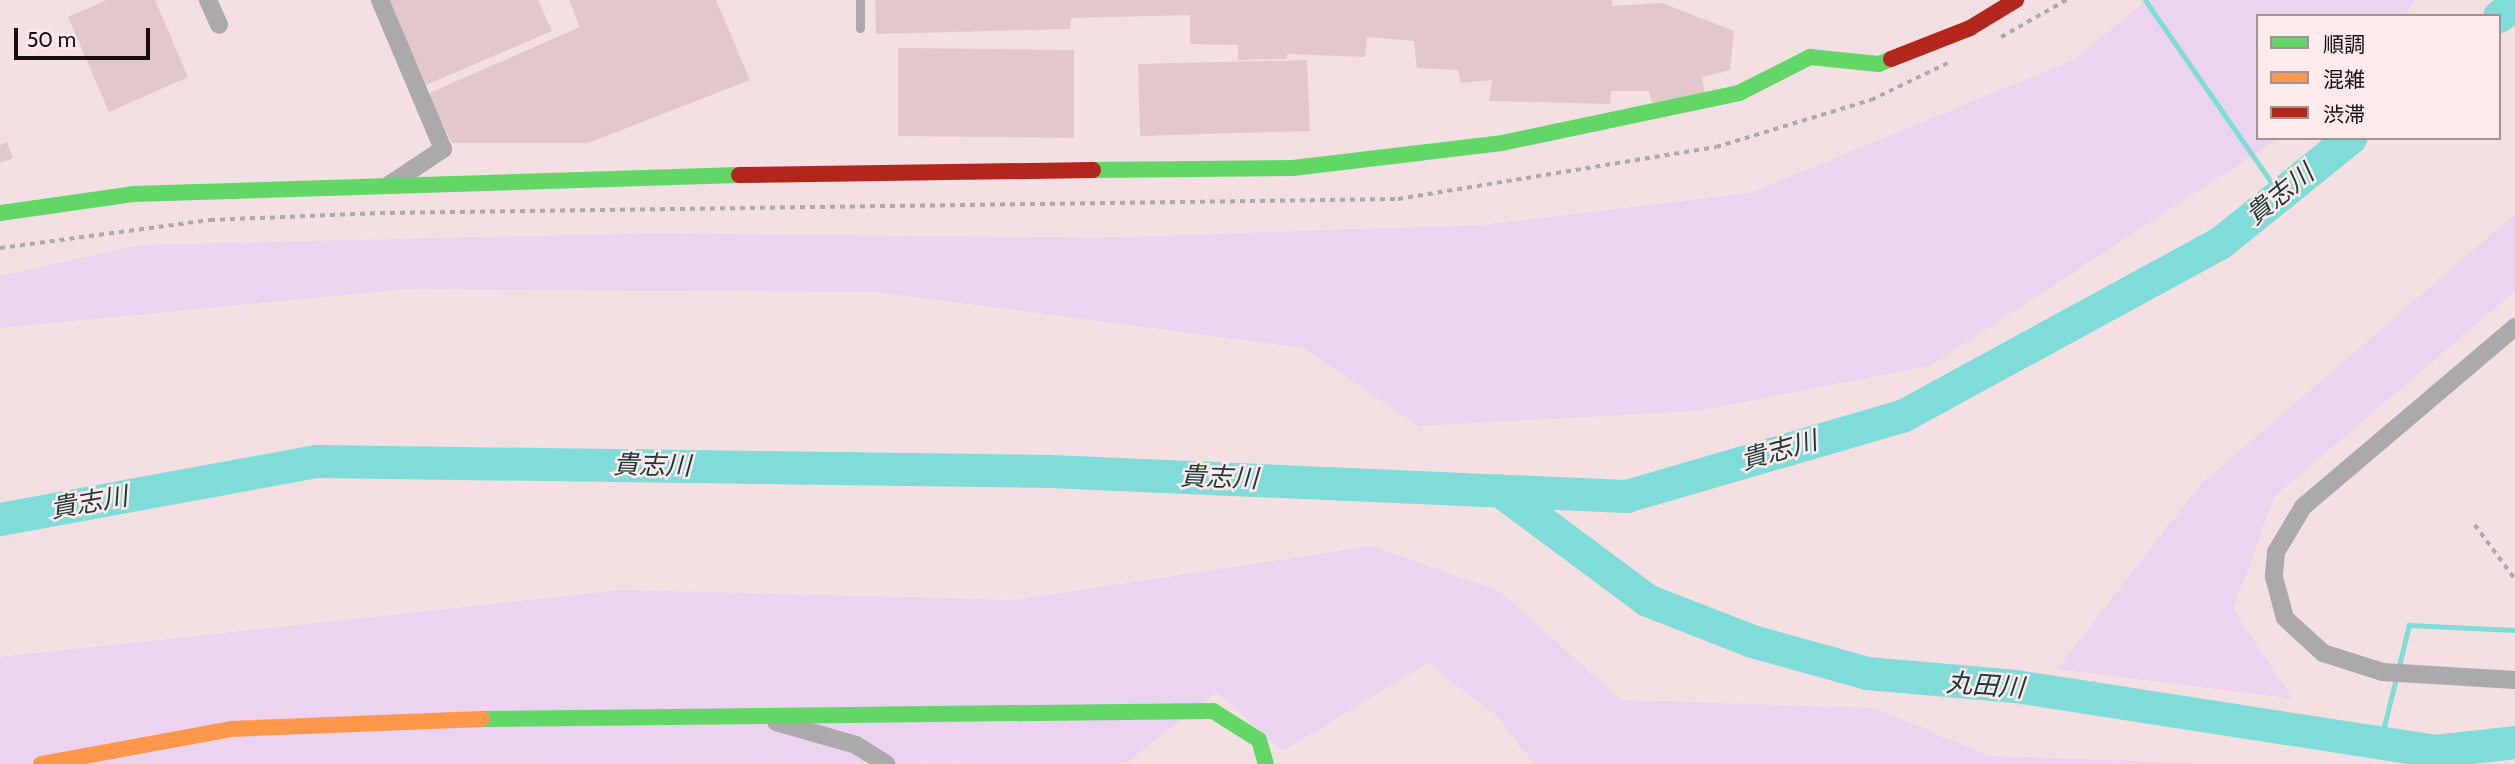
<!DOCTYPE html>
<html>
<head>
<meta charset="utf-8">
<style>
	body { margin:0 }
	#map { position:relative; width:2515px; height:764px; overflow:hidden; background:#f4e0e2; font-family:Cabin,"Noto Sans JP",sans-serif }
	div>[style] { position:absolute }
	.green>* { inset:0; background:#ecd3f0 }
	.stream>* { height:5px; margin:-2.5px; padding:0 2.5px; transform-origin:2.5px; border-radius:2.5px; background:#7fdcd8 }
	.river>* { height:33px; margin:-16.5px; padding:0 16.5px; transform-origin:16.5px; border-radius:16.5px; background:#7fdcd8 }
	.building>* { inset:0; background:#e3c7ca }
	.path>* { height:3.5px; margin-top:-1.75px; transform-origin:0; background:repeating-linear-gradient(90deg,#aea9ab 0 5px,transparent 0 10px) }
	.lane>* { height:9px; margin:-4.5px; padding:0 4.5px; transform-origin:4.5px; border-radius:4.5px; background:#aba9ac }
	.street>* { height:18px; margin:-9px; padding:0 9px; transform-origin:9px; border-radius:9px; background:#aba9ac }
	.fast>* { height:16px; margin:-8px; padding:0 8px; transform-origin:8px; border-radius:8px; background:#63d668 }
	.slow>* { height:16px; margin:-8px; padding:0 8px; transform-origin:8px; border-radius:8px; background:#ff974d }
	.jam>* { height:16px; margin:-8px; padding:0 8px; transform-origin:8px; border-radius:8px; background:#b3261e }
	span { translate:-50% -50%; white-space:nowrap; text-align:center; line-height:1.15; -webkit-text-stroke:5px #fdeaec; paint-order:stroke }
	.water-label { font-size:26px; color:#1a3836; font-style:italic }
	.legend { position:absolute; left:2256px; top:14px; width:245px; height:126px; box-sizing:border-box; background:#fdeaec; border:2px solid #a39294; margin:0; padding:9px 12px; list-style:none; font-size:21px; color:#1b0d0f }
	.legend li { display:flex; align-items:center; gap:14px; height:35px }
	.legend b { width:35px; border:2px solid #a39294 }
	.scale { position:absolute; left:14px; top:28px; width:136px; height:32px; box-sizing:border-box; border:4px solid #1b0d0f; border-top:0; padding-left:9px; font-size:21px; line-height:24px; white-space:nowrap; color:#1b0d0f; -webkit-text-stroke:5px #fdeaec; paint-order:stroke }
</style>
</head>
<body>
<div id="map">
	<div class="green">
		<i style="clip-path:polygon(2147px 0,2415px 0,2405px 16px,2258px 16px,2258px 138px,2279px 138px,1930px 366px,1697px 411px,1418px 426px,1304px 348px,876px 292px,408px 289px,0 328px,0 276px,139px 245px,658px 233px,1095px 238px,1482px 225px,1750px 193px,2075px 59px)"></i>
		<i style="clip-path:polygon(2515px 214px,2515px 291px,2275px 496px,2233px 609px,2293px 699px,2057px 669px,2200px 485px)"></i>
		<i style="clip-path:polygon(1372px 546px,1499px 591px,1622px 700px,1875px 708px,1989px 756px,2225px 764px,1534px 764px,1498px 717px,1428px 663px,1283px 751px,1217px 692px,1126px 763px,0 764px,0 657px,622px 590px,1014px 600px)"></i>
	</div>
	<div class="stream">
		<i style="left:2145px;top:0;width:237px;rotate:55.3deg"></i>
		<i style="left:2380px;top:743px;width:122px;rotate:-76.2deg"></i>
		<i style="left:2409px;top:625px;width:106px;rotate:2.7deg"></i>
	</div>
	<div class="river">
		<i style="left:2499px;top:16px;width:21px;rotate:-39deg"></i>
		<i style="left:1499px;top:490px;width:184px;rotate:36.6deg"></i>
		<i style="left:1647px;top:600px;width:113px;rotate:21.3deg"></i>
		<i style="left:1752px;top:641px;width:119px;rotate:15.5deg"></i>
		<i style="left:1867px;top:673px;width:149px;rotate:5deg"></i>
		<i style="left:2015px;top:686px;width:426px;rotate:8.8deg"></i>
		<i style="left:2436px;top:751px;width:80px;rotate:-6.5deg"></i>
		<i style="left:0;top:519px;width:321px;rotate:-10.4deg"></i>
		<i style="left:316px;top:461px;width:734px;rotate:0.78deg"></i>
		<i style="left:1050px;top:471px;width:577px;rotate:2.49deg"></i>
		<i style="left:1626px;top:496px;width:287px;rotate:-16.2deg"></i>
		<i style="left:1902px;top:416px;width:363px;rotate:-28.6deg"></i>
		<i style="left:2221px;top:242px;width:166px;rotate:-38.9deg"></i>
	</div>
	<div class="building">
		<i style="clip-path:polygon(107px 0,155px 0,188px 77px,109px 112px,68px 17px)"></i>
		<i style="clip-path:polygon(389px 0,538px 0,552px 31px,426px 85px)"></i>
		<i style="clip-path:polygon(569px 0,716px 0,750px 80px,588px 143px,452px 143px,427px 94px,580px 27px)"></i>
		<i style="clip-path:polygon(875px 0,1612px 0,1612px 6px,1662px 3px,1734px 31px,1730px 70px,1702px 77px,1705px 93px,1652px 103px,1649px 91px,1611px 91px,1610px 104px,1489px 101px,1492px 80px,1461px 83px,1458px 70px,1417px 68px,1414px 41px,1367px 37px,1365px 57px,1287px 54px,1287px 59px,1238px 60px,1238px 45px,1190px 44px,1190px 15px,1071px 18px,1070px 29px,876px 34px)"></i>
		<i style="clip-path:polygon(898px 48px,1074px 50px,1074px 138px,898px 136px)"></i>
		<i style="clip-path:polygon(1307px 60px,1310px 131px,1140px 136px,1138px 64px)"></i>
		<i style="clip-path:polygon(7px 142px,13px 158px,0 163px,0 145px)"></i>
	</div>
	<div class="path">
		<i style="left:2001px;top:37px;width:75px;rotate:-29.6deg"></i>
		<i style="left:0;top:248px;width:212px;rotate:-7.6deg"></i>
		<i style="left:210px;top:220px;width:170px;rotate:-2.4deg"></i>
		<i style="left:380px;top:213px;width:1018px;rotate:-0.79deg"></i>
		<i style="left:1398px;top:199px;width:322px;rotate:-9.3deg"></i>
		<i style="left:1716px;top:147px;width:162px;rotate:-16.9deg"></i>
		<i style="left:1871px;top:100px;width:88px;rotate:-25.7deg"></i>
		<i style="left:2475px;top:525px;width:67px;rotate:53.5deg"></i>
	</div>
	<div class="lane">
		<i style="left:860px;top:0;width:28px;rotate:90deg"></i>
	</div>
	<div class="street">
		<i style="left:208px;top:0;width:27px;rotate:66deg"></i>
		<i style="left:380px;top:0;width:162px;rotate:67.1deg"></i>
		<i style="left:443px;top:149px;width:65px;rotate:146.3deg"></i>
		<i style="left:2515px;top:327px;width:278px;rotate:139.7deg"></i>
		<i style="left:2303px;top:507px;width:52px;rotate:121deg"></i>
		<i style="left:2276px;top:552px;width:25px;rotate:95deg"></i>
		<i style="left:2274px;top:577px;width:42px;rotate:75deg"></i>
		<i style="left:2285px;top:618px;width:52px;rotate:42.6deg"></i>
		<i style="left:2323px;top:653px;width:63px;rotate:17.6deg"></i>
		<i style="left:2383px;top:672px;width:132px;rotate:3.5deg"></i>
		<i style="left:776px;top:722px;width:83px;rotate:16deg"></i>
		<i style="left:856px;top:745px;width:36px;rotate:32deg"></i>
	</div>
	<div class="fast">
		<i style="left:1093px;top:170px;width:200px;rotate:-0.6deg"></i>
		<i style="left:1293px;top:168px;width:210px;rotate:-6.8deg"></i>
		<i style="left:1502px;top:143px;width:242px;rotate:-11.9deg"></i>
		<i style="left:1739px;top:93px;width:80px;rotate:-26.9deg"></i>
		<i style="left:1810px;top:57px;width:69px;rotate:5.8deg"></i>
		<i style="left:1879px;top:64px;width:13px;rotate:-23deg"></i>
		<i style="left:0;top:213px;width:134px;rotate:-8.1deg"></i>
		<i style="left:133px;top:194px;width:606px;rotate:-1.8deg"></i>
		<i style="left:482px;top:719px;width:731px;rotate:-0.63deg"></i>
		<i style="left:1213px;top:711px;width:54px;rotate:32.2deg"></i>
		<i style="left:1259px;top:740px;width:25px;rotate:74deg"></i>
	</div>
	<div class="slow">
		<i style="left:41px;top:764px;width:193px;rotate:-10.4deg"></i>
		<i style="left:231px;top:729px;width:251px;rotate:-2.3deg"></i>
	</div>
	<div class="jam">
		<i style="left:1891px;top:59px;width:85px;rotate:-21.4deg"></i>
		<i style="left:1970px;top:28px;width:54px;rotate:-31.3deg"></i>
		<i style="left:739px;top:175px;width:354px;rotate:-0.8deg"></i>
	</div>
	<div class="water-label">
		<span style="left:2280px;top:195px;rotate:-39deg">貴志川</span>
		<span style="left:1779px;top:451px;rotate:-16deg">貴志川</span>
		<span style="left:652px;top:466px;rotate:1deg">貴志川</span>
		<span style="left:1219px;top:478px;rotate:2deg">貴志川</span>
		<span style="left:89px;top:503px;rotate:-10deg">貴志川</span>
		<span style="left:1985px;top:686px;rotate:4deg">丸田川</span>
	</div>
	<ul class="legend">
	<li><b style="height:9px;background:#63d668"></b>順調</li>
	<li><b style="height:9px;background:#ff974d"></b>混雑</li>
	<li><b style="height:9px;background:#b3261e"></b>渋滞</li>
	</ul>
	<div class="scale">50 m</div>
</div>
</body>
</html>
